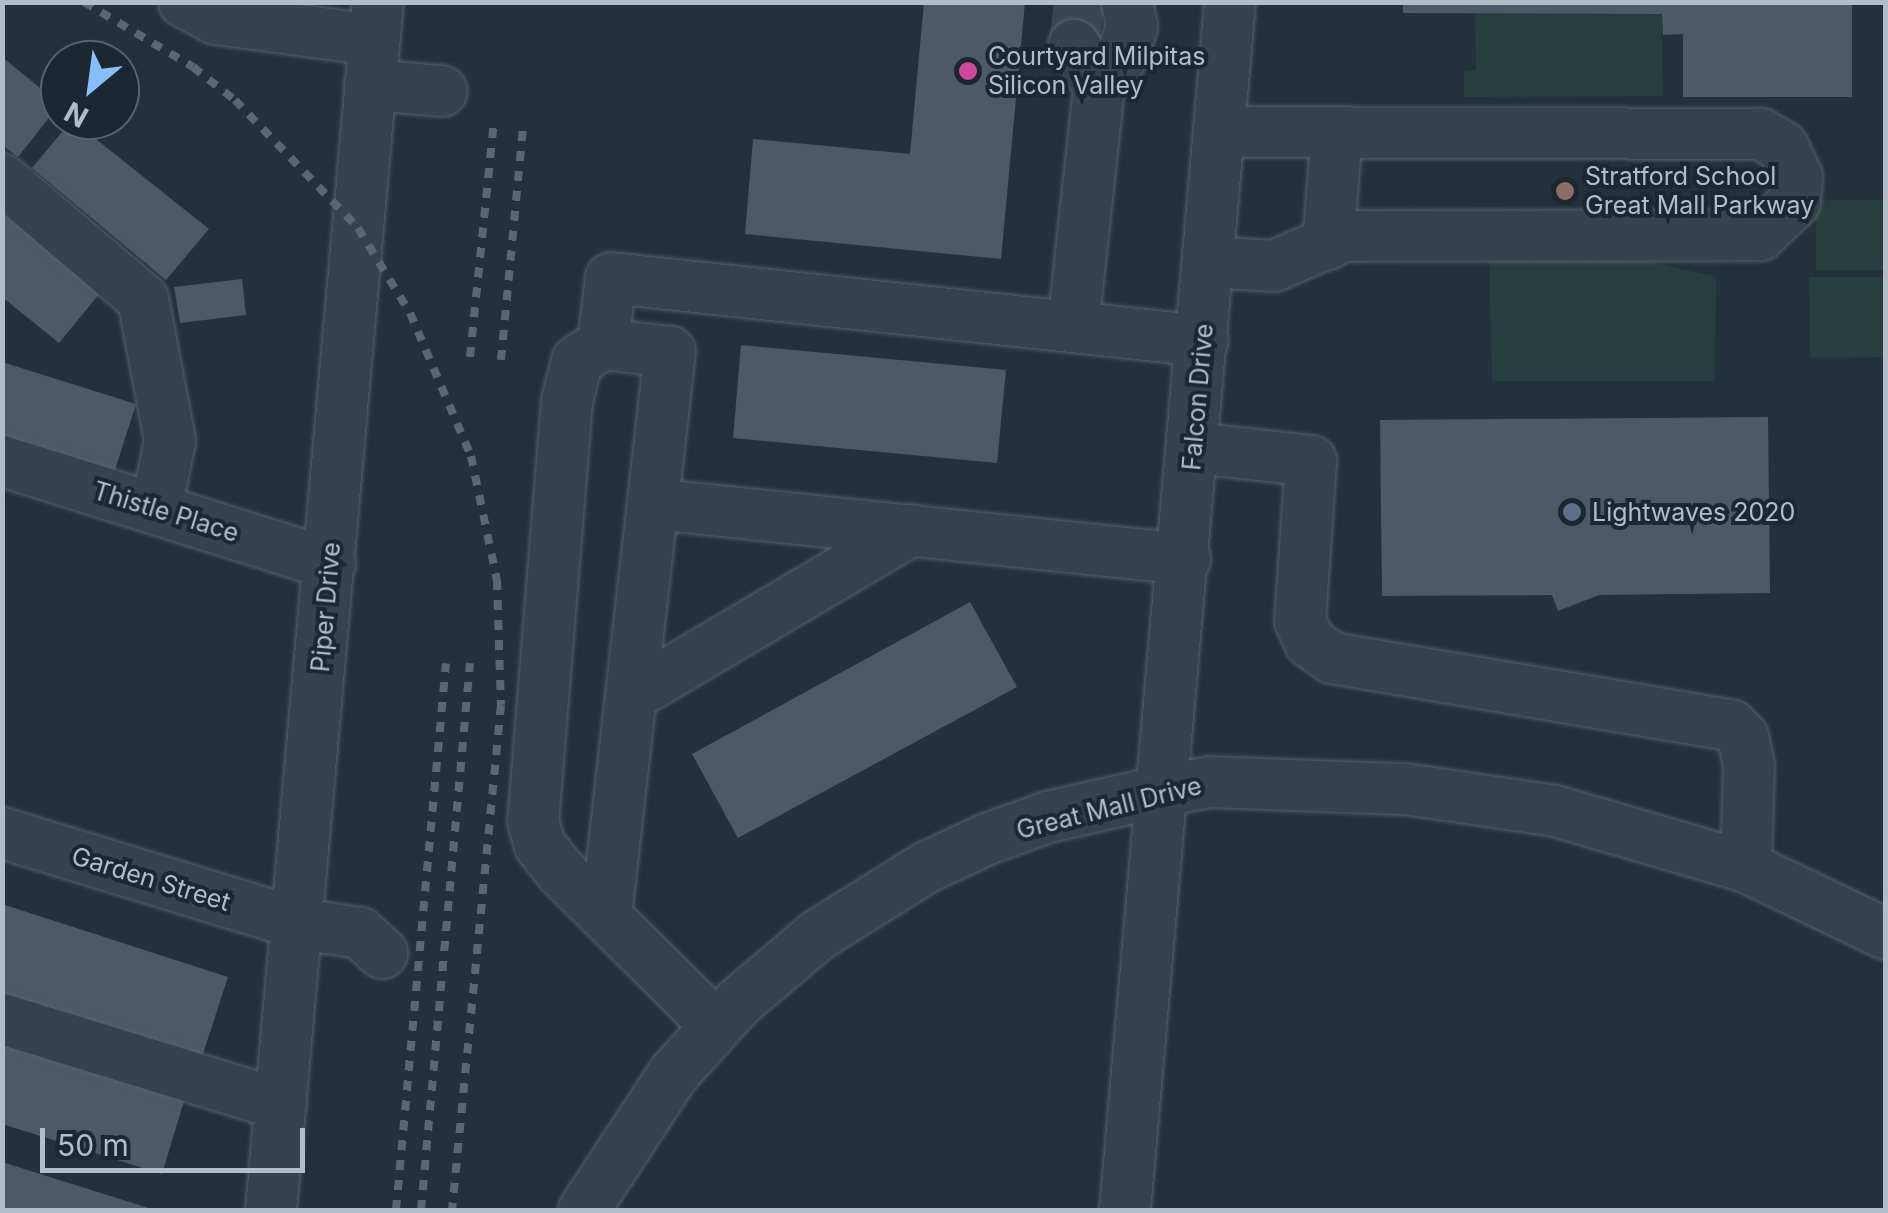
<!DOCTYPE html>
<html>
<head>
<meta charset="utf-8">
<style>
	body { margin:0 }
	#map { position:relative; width:1888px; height:1213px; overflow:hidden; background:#23313c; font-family:Inter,sans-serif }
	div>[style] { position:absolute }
	.green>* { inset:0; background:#263f3e }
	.building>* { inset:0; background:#4c5a67 }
	.minor-tunnel>* { height:50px; margin-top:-25px; transform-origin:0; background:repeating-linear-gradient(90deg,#384651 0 50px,transparent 0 75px) }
	.roads { filter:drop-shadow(0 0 2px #55606a) drop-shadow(0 0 2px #55606a) }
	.minor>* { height:50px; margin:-25px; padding:0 25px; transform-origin:25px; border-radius:25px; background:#37424c }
	.rail>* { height:8px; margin-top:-4px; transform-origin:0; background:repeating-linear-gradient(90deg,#596773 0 10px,transparent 0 20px) }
	.dots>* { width:28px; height:28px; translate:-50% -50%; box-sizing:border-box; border:5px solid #1c2731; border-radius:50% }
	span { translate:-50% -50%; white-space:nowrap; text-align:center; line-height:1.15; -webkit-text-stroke:8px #1c2731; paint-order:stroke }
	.poi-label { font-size:25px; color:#b2bdc8 }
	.left { translate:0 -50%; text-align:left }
	.street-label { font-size:25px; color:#b2bdc8 }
	.frame { position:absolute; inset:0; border:5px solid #b2bdc8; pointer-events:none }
	.north { position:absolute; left:40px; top:40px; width:100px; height:100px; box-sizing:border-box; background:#1c2731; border:2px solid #58636d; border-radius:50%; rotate:209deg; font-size:28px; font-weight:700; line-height:40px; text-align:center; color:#b2bdc8 }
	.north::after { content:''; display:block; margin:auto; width:35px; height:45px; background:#87c0f8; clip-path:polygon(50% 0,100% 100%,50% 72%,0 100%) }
	.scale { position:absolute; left:40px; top:1128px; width:265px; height:45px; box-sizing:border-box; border:5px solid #b2bdc8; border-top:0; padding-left:12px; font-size:30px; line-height:35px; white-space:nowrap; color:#b2bdc8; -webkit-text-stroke:8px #1c2731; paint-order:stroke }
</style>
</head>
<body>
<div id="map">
	<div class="green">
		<i style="clip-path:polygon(1475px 13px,1662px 14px,1663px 96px,1464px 97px,1464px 71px,1476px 70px)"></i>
		<i style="clip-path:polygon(1816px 200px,1885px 200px,1885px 270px,1816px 270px)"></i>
		<i style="clip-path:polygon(1625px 256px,1716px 277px,1715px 381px,1492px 381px,1489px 259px)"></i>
		<i style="clip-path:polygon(1809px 277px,1885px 277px,1885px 357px,1810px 358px)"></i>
	</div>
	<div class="building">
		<i style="clip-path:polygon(924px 2px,1025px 2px,1001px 259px,745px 234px,753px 139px,910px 154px)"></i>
		<i style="clip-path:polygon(1403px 2px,1852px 2px,1852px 97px,1683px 97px,1683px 34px,1663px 35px,1662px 14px,1403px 13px)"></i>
		<i style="clip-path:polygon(2px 57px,60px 104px,18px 157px,2px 145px)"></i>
		<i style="clip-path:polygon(72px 120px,209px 229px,166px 280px,32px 168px)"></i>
		<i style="clip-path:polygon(2px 202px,105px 287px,59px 343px,2px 297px)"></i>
		<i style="clip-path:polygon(242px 279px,246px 315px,180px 323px,174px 287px)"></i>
		<i style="clip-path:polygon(741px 345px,1006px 370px,997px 463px,733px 438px)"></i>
		<i style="clip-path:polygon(2px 362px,136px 404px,115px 470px,2px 435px)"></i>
		<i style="clip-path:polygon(1768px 417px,1770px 593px,1599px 595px,1558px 611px,1552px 595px,1382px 596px,1380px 420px)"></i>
		<i style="clip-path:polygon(970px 602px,1017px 687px,738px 838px,692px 754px)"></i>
		<i style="clip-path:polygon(2px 904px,228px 977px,200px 1063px,2px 999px)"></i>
		<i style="clip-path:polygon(2px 1033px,187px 1091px,162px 1174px,2px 1124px)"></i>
		<i style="clip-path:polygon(2px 1162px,155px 1210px,2px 1210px)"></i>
	</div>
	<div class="minor-tunnel">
		<i style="left:1074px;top:45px;width:43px;rotate:-83.4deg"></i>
	</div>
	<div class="roads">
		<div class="minor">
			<i style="left:184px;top:2px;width:36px;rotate:28deg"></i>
			<i style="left:216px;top:19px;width:159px;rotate:7.6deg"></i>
			<i style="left:1074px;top:45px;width:48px;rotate:58.6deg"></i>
			<i style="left:370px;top:85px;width:72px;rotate:4.8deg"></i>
			<i style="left:2px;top:179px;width:185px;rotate:40.4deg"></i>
			<i style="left:143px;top:299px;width:145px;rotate:79.2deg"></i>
			<i style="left:170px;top:441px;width:69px;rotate:101.6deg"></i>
			<i style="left:1328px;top:244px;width:112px;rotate:-85.4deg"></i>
			<i style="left:1209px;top:262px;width:65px;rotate:3.5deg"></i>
			<i style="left:1274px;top:266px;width:76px;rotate:-23.2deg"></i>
			<i style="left:1344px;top:236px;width:416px;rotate:-0.1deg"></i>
			<i style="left:1760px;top:235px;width:48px;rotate:-43.3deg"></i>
			<i style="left:1795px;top:202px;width:25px;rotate:-85deg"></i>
			<i style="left:1797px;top:177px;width:33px;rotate:-115deg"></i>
			<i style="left:1783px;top:147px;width:26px;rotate:-149deg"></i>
			<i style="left:1761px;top:134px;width:541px;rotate:-179.79deg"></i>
			<i style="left:1073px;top:327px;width:242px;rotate:-83.8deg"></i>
			<i style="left:1099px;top:86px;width:37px;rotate:-52deg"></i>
			<i style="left:1122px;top:57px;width:32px;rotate:-72deg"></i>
			<i style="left:1132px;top:27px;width:25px;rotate:-101deg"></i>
			<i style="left:603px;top:344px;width:31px;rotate:147deg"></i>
			<i style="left:577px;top:361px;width:41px;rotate:104deg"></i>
			<i style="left:567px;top:401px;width:421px;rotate:94.6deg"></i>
			<i style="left:533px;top:821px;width:25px;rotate:74deg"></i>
			<i style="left:540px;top:845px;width:33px;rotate:52deg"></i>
			<i style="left:560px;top:871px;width:220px;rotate:44.8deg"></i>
			<i style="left:1194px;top:448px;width:118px;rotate:6.3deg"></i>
			<i style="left:1311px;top:461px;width:160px;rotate:93.9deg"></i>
			<i style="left:1300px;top:621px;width:23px;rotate:65deg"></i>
			<i style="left:1310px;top:642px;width:27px;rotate:36deg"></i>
			<i style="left:1332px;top:658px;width:406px;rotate:9.6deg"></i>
			<i style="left:1732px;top:726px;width:16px;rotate:45deg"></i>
			<i style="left:1743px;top:737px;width:29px;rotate:78deg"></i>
			<i style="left:1749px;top:765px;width:102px;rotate:91.7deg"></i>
			<i style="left:2px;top:461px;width:344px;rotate:17.4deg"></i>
			<i style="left:653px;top:504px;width:535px;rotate:5.9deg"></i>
			<i style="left:631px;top:696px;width:326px;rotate:-30.6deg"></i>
			<i style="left:2px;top:833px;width:311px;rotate:17deg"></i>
			<i style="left:299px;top:924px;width:62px;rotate:8.4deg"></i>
			<i style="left:360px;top:933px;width:30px;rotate:42deg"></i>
			<i style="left:606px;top:916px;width:568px;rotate:-83.53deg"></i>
			<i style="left:670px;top:352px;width:67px;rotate:-173.2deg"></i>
			<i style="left:603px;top:344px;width:66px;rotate:-83.1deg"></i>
			<i style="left:611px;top:278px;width:595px;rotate:6.07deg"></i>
			<i style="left:2px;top:1019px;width:292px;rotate:17.1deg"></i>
			<i style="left:271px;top:1210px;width:1213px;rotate:-84.94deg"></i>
			<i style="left:584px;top:1210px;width:164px;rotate:-56.7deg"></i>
			<i style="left:674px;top:1073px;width:96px;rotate:-47.5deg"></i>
			<i style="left:739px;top:1002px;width:104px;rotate:-40.3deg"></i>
			<i style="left:818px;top:935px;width:128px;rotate:-32deg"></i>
			<i style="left:927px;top:867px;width:66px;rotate:-25deg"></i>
			<i style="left:987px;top:839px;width:65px;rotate:-19.8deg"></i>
			<i style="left:1048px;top:817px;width:117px;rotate:-12.8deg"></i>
			<i style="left:1162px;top:791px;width:49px;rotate:-10.6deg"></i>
			<i style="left:1210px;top:782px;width:195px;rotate:2.1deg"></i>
			<i style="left:1405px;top:789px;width:152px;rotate:8.3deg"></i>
			<i style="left:1555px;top:811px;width:199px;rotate:16.3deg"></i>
			<i style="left:1746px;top:867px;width:155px;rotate:25.6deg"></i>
			<i style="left:1125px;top:1210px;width:1213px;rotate:-85.03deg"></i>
		</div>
	</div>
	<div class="rail">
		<i style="left:84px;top:2px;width:127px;rotate:30.8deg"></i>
		<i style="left:193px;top:67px;width:53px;rotate:38.2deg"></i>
		<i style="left:235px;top:100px;width:178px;rotate:46.1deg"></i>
		<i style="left:358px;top:228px;width:100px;rotate:58.5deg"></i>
		<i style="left:410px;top:313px;width:155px;rotate:66.9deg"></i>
		<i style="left:471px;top:456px;width:127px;rotate:78.2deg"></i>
		<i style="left:497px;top:580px;width:125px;rotate:88.2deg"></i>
		<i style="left:501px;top:705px;width:507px;rotate:95.54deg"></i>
		<i style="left:470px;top:357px;width:236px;rotate:-84.2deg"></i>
		<i style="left:501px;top:360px;width:235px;rotate:-84.6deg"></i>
		<i style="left:396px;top:1210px;width:549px;rotate:-84.78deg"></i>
		<i style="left:421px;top:1210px;width:549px;rotate:-84.88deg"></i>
	</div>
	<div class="dots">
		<i style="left:968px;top:71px;background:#d1479c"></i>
		<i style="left:1565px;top:191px;background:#8d6e63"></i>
		<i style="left:1572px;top:512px;background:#5c6f8a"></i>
	</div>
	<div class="poi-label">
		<span class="left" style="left:988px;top:71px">Courtyard Milpitas<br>Silicon Valley</span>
		<span class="left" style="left:1585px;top:191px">Stratford School<br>Great Mall Parkway</span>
		<span class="left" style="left:1592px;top:512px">Lightwaves 2020</span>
	</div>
	<div class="street-label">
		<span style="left:1198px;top:397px;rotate:-85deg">Falcon Drive</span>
		<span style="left:166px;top:512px;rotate:17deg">Thistle Place</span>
		<span style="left:326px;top:607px;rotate:-85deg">Piper Drive</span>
		<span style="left:1109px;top:808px;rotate:-14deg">Great Mall Drive</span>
		<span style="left:151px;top:879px;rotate:17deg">Garden Street</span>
	</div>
	<div class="frame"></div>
	<div class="north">N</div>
	<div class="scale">50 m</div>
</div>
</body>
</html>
